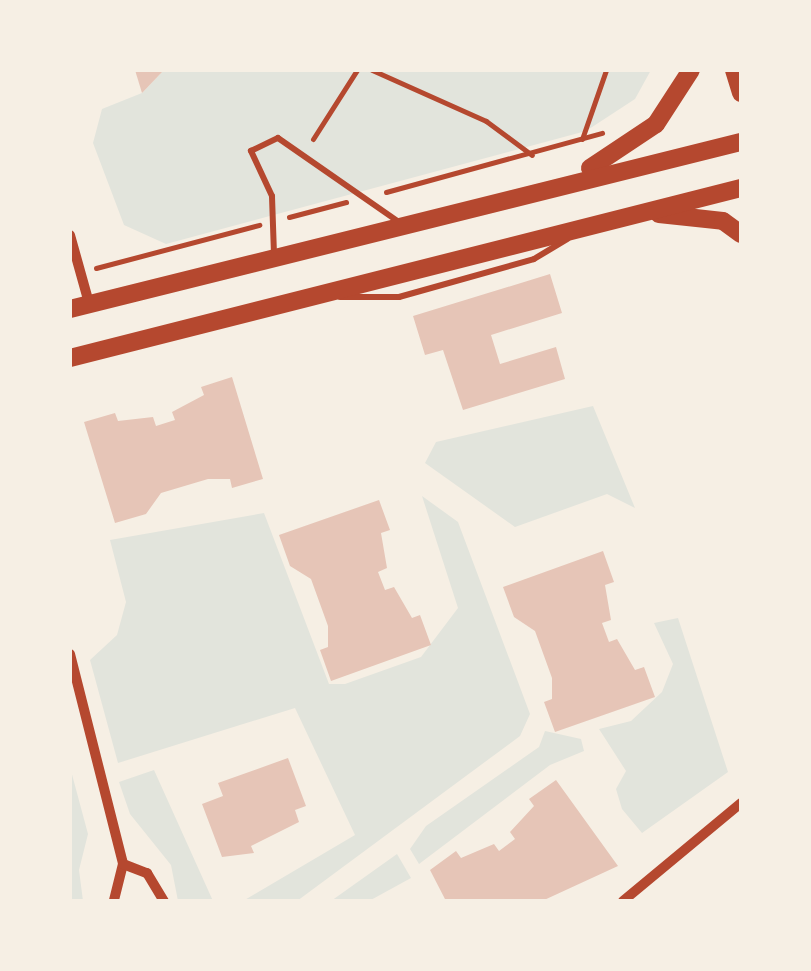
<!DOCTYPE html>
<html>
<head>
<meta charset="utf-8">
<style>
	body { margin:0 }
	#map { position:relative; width:811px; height:971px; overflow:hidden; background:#f6efe4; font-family:Signika,sans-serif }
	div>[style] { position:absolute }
	.green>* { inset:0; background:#e2e4dc }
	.building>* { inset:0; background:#e6c5b7 }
	.path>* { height:5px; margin:-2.5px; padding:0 2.5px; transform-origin:2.5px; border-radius:2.5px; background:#b5482f }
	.service>* { height:6px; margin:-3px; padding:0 3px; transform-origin:3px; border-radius:3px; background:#b5482f }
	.minor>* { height:10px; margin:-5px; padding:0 5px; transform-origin:5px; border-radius:5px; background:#b5482f }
	.secondary>* { height:18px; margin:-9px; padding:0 9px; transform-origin:9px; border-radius:9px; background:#b5482f }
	span { translate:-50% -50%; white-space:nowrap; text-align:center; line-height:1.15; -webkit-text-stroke:9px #f6efe4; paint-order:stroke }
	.frame { position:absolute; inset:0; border:72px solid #f6efe4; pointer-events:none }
</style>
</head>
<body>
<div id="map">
	<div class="green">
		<i style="clip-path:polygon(164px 70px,651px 70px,635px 99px,586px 131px,166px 244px,124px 225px,93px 143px,102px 109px,142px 93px)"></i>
		<i style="clip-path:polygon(593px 406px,635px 508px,607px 494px,515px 527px,425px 463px,436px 442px)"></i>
		<i style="clip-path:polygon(422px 496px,458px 522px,530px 714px,520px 736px,297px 901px,243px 901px,355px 835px,295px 708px,118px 763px,90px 660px,117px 635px,126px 602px,110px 540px,264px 513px,329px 684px,345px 684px,421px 657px,458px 608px)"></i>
		<i style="clip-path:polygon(678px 618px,728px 772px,642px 833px,622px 809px,616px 789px,626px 771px,599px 729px,631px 721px,662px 692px,673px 664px,654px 623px)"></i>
		<i style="clip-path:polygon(545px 731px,581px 739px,584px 751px,550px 765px,419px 864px,410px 849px,426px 826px,539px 747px)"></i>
		<i style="clip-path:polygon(70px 767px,88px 834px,79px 870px,83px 901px,70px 901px)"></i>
		<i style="clip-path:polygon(154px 770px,213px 901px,178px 901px,171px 865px,130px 814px,119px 782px)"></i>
		<i style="clip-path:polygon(397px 854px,411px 878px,369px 901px,331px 901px)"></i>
	</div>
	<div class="building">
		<i style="clip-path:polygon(135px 70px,164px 70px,142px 93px)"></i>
		<i style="clip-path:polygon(550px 274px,562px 313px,491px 335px,500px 364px,556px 347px,565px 379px,463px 410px,443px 350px,425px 355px,413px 316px)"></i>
		<i style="clip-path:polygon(232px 377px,263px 479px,232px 488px,230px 479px,208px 479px,161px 493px,146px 514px,115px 523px,84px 422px,115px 413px,118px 421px,153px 417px,156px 426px,175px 420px,172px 412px,204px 395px,201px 387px)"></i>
		<i style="clip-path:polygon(379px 500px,390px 530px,381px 533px,387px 568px,378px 572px,385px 590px,394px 587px,412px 618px,420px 615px,431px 645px,331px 681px,320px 650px,328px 647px,328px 626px,311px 579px,290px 566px,279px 535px)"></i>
		<i style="clip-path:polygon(603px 551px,614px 582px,605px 585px,611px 620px,602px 623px,609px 642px,617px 639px,635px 670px,644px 667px,655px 697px,555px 732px,544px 702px,552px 699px,552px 678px,535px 631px,514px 617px,503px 587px)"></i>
		<i style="clip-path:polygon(288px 758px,306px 806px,295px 810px,299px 822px,251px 846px,254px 853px,222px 857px,202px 804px,223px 796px,218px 783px)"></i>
		<i style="clip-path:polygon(556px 780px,618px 866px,542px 901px,446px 901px,430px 870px,456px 851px,461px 858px,494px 844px,499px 851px,515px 839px,510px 832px,534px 806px,529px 799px)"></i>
	</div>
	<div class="path">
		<i style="left:372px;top:70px;width:125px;rotate:24.1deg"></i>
		<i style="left:486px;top:121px;width:57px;rotate:36.5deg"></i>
		<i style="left:313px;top:139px;width:82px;rotate:-57.5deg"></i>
		<i style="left:582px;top:139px;width:73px;rotate:-70.8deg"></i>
		<i style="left:386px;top:192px;width:224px;rotate:-15.3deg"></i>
		<i style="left:289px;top:217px;width:59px;rotate:-14.7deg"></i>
		<i style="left:96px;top:268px;width:169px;rotate:-14.8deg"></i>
	</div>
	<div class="service">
		<i style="left:274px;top:254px;width:58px;rotate:-92deg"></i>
		<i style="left:272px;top:196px;width:50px;rotate:-115deg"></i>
		<i style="left:251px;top:151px;width:30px;rotate:-26deg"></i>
		<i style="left:278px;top:138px;width:147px;rotate:34.8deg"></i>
		<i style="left:340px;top:297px;width:59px"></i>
		<i style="left:399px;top:297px;width:140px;rotate:-15.7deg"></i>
		<i style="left:534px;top:259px;width:39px;rotate:-31deg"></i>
	</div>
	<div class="minor">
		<i style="left:70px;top:235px;width:71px;rotate:74.4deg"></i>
		<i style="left:70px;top:654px;width:217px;rotate:75.8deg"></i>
		<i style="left:123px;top:864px;width:38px;rotate:104deg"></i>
		<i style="left:123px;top:864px;width:26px;rotate:21deg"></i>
		<i style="left:147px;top:873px;width:33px;rotate:59deg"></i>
		<i style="left:623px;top:901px;width:153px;rotate:-39.7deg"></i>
	</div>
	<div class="secondary">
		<i style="left:734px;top:70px;width:24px;rotate:73deg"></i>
		<i style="left:590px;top:168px;width:79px;rotate:-33.7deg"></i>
		<i style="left:656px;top:124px;width:64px;rotate:-57.1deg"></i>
		<i style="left:659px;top:214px;width:64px;rotate:6.2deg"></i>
		<i style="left:723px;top:221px;width:22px;rotate:36deg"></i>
		<i style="left:70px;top:309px;width:691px;rotate:-13.98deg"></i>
		<i style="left:70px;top:358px;width:692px;rotate:-14.22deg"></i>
	</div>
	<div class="frame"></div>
</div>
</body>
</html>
